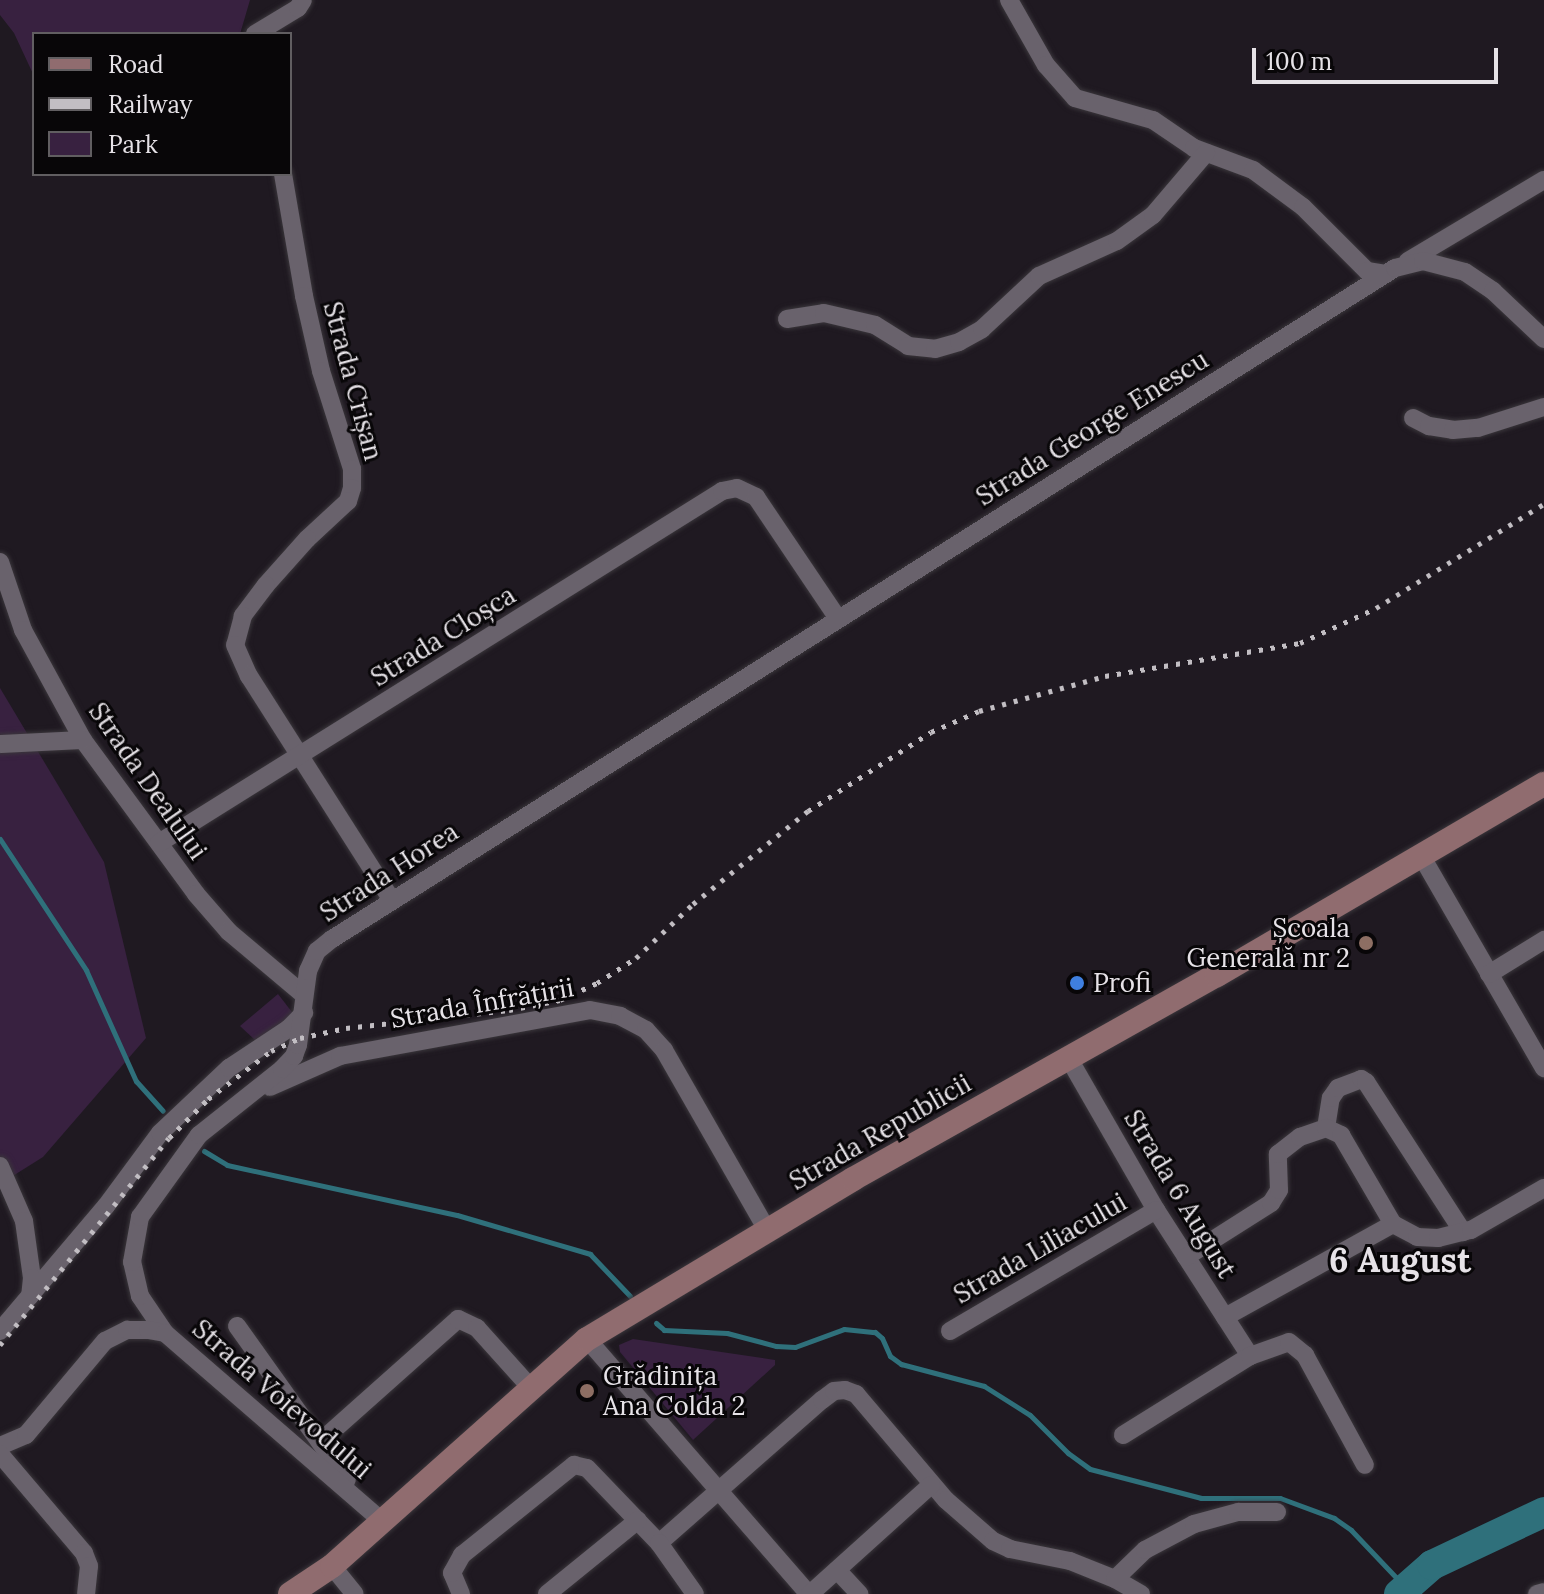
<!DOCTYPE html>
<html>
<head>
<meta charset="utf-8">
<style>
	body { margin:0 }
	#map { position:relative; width:1544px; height:1594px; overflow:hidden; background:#1f1921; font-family:Lora,serif }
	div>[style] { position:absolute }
	.green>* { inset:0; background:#382140 }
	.stream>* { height:5px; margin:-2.5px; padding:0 2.5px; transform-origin:2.5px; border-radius:2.5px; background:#2f707b }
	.river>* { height:30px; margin:-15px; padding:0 15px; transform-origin:15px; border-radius:15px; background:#2f707b }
	.roads { filter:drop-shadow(0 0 2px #3a363b) drop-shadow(0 0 2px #3a363b) }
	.street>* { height:18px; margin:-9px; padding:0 9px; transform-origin:9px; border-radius:9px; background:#69626c }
	.secondary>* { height:24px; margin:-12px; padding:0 12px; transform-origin:12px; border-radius:12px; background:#906c6f }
	.rail>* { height:5px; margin-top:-2.5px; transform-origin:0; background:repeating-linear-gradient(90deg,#c2bec3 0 4px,transparent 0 12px) }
	.dots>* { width:22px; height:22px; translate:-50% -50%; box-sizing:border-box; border:4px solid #080608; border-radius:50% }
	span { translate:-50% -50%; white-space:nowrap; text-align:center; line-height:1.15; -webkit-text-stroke:6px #080608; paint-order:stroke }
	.street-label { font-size:26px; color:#e6e2e7 }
	.poi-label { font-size:26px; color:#e6e2e7 }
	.right { translate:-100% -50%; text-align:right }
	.left { translate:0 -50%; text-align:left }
	.district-label { font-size:34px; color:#e6e2e7; font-weight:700 }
	.legend { position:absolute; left:32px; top:32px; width:260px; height:144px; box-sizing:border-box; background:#080608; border:2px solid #615e61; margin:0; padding:10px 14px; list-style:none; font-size:24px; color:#e6e2e7 }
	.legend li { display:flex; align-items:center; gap:16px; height:40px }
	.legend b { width:40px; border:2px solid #615e61 }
	.scale { position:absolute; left:1252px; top:48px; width:246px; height:36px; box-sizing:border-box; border:4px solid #e6e2e7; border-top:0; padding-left:10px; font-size:24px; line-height:28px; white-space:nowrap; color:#e6e2e7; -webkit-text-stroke:6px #080608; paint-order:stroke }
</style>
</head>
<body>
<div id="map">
	<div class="green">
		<i style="clip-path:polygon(0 0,250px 0,240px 34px,34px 34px,34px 76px,14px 33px,0 15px)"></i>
		<i style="clip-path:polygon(0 688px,104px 862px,146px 1038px,43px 1157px,0 1184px)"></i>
		<i style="clip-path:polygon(278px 994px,295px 1016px,256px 1041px,240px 1026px)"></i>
		<i style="clip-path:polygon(633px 1339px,775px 1360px,775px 1365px,693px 1440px,620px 1352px,619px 1345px)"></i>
	</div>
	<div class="stream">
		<i style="left:0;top:839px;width:157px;rotate:56.7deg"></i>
		<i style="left:86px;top:970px;width:122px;rotate:65.8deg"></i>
		<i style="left:136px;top:1081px;width:40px;rotate:48deg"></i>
		<i style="left:204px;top:1151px;width:27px;rotate:31deg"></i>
		<i style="left:227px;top:1165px;width:235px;rotate:12.3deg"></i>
		<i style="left:457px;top:1215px;width:139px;rotate:16.3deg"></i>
		<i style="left:590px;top:1254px;width:58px;rotate:46.4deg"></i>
		<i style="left:656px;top:1323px;width:11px;rotate:41deg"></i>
		<i style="left:664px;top:1330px;width:63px;rotate:2.7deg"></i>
		<i style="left:727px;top:1333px;width:51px;rotate:14.9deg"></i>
		<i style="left:776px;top:1346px;width:19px;rotate:3deg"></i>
		<i style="left:795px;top:1347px;width:52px;rotate:-20.2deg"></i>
		<i style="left:844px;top:1329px;width:31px;rotate:6deg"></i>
		<i style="left:875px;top:1332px;width:9px;rotate:41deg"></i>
		<i style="left:882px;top:1338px;width:20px;rotate:66deg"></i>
		<i style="left:890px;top:1356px;width:14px;rotate:36deg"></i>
		<i style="left:901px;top:1364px;width:86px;rotate:14.8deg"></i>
		<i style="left:984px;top:1386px;width:54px;rotate:32.2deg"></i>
		<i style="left:1030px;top:1415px;width:54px;rotate:45deg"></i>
		<i style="left:1068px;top:1453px;width:27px;rotate:36deg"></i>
		<i style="left:1090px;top:1469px;width:115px;rotate:14.6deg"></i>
		<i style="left:1201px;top:1498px;width:79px"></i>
		<i style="left:1280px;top:1498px;width:58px;rotate:20.3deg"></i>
		<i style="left:1334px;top:1518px;width:21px;rotate:35deg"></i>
		<i style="left:1351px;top:1530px;width:80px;rotate:46.5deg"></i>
	</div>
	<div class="river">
		<i style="left:1399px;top:1594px;width:44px;rotate:-41.3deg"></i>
		<i style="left:1432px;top:1565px;width:124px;rotate:-25.3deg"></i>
	</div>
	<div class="roads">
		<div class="street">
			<i style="left:1009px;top:0;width:75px;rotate:60.4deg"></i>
			<i style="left:1046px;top:65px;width:44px;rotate:48.7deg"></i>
			<i style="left:1075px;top:98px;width:81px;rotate:15.8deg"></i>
			<i style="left:1153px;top:120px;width:50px;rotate:34.3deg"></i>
			<i style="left:1194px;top:148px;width:63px;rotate:20.4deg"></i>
			<i style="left:1253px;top:170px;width:62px;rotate:36.5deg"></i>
			<i style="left:1303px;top:207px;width:91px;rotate:45deg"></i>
			<i style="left:1367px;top:271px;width:19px;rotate:9deg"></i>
			<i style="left:255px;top:34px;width:50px;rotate:-31.2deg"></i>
			<i style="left:298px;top:8px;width:9px;rotate:-58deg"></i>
			<i style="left:283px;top:174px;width:124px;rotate:80.2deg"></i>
			<i style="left:304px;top:296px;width:77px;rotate:77.2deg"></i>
			<i style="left:321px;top:371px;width:103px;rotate:72.4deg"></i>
			<i style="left:352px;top:469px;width:19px;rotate:90deg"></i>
			<i style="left:352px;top:488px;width:14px;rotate:107deg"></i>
			<i style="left:348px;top:501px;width:56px;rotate:137.2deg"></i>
			<i style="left:307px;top:539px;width:62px;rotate:131.7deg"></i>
			<i style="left:266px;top:585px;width:39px;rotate:127deg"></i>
			<i style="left:243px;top:616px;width:30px;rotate:105deg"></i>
			<i style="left:235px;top:645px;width:34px;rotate:66deg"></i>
			<i style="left:249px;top:676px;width:264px;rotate:57.5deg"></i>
			<i style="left:1408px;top:261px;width:158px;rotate:-30.8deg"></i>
			<i style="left:787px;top:319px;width:37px;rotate:-9deg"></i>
			<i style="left:824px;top:313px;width:52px;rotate:13.2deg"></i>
			<i style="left:875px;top:325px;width:39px;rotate:32deg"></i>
			<i style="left:908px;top:346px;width:27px;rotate:6deg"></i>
			<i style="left:935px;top:349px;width:25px;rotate:-16deg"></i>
			<i style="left:959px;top:342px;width:26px;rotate:-29deg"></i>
			<i style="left:982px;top:329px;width:78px;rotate:-42.9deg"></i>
			<i style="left:1039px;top:276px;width:85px;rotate:-24.2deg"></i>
			<i style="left:1117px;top:241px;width:44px;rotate:-35.8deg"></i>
			<i style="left:1153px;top:215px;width:82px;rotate:-49.5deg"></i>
			<i style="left:1413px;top:418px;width:18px;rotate:27deg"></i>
			<i style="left:1429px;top:426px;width:24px;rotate:9deg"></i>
			<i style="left:1453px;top:430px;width:25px;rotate:-5deg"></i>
			<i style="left:1478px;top:428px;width:69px;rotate:-17.7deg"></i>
			<i style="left:0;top:562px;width:72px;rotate:71.3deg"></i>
			<i style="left:23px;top:630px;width:125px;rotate:61.4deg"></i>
			<i style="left:83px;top:740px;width:191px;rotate:53.7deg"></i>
			<i style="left:196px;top:894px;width:50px;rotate:49deg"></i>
			<i style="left:229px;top:932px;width:98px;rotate:40deg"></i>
			<i style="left:0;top:744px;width:83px;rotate:-2.8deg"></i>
			<i style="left:159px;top:843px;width:664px;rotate:-32.01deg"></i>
			<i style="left:722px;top:491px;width:15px;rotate:-11deg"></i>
			<i style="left:737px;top:488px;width:21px;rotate:25deg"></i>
			<i style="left:756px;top:497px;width:145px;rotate:56deg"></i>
			<i style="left:1422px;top:857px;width:244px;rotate:60deg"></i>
			<i style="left:1489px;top:974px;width:65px;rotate:-31.7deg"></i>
			<i style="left:1068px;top:1057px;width:177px;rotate:60.1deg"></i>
			<i style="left:1156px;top:1210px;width:174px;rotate:57.2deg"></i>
			<i style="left:270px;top:1087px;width:77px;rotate:-23.9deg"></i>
			<i style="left:340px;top:1056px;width:254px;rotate:-10.4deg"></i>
			<i style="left:590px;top:1010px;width:31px;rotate:11deg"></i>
			<i style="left:620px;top:1016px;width:30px;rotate:28deg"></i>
			<i style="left:646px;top:1030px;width:27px;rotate:48deg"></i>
			<i style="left:664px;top:1050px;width:207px;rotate:60.2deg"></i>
			<i style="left:1326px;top:1128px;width:30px;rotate:-81deg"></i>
			<i style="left:1331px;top:1098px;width:12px;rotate:-55deg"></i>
			<i style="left:1338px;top:1088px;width:25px;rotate:-21deg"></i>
			<i style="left:1361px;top:1079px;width:6px;rotate:31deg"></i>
			<i style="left:1366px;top:1082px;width:179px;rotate:57.1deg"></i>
			<i style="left:0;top:1166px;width:60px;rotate:66.4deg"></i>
			<i style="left:24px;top:1221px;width:58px;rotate:82deg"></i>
			<i style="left:32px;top:1278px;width:18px;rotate:96deg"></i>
			<i style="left:1186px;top:1257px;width:101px;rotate:-32.4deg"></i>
			<i style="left:1271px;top:1203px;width:15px;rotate:-58deg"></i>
			<i style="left:1279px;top:1190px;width:36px;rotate:-92deg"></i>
			<i style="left:1278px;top:1154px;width:28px;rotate:-38deg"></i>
			<i style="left:1300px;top:1137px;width:28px;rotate:-19deg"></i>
			<i style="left:1326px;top:1128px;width:17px;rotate:25deg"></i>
			<i style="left:1341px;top:1135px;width:103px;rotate:59.7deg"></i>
			<i style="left:1393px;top:1224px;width:27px;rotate:28deg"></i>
			<i style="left:1417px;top:1237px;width:21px;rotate:3deg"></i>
			<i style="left:1438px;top:1238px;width:34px;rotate:-14deg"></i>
			<i style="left:1471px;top:1230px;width:84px;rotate:-29.9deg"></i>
			<i style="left:1225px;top:1317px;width:192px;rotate:-29deg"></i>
			<i style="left:237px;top:1326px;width:189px;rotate:54.5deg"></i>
			<i style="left:0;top:1331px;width:164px;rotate:-49.7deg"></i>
			<i style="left:106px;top:1206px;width:91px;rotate:-53.5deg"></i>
			<i style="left:160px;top:1133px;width:95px;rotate:-43.3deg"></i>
			<i style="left:229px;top:1068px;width:71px;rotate:-33.5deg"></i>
			<i style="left:288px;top:1029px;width:23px;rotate:-45deg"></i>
			<i style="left:950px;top:1331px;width:239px;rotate:-30.4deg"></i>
			<i style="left:165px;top:1333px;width:45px;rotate:-124deg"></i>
			<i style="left:140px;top:1296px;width:35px;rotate:-103deg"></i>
			<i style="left:132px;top:1262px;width:46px;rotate:-79.9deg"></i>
			<i style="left:140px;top:1217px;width:101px;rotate:-54.3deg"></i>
			<i style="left:199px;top:1135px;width:106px;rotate:-38.5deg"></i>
			<i style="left:282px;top:1069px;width:18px;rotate:-47deg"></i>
			<i style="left:294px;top:1056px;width:12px;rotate:-70deg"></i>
			<i style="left:298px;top:1045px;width:75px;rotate:-82.3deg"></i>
			<i style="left:308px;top:971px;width:22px;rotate:-66deg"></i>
			<i style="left:317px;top:951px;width:19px;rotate:-39deg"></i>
			<i style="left:332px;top:939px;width:1257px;rotate:-32.26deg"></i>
			<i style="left:1395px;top:268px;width:29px;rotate:-14deg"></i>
			<i style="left:1423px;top:261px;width:43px;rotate:14.7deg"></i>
			<i style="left:1465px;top:272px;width:34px;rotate:34deg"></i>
			<i style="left:1493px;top:291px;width:70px;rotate:43.3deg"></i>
			<i style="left:587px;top:1339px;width:338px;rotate:49deg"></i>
			<i style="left:1123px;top:1435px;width:150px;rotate:-31.9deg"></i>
			<i style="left:1250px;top:1356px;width:41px;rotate:-19.7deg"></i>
			<i style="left:1289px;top:1342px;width:21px;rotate:39deg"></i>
			<i style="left:1305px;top:1355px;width:125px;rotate:61.4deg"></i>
			<i style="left:320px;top:1442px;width:185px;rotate:-41.7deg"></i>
			<i style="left:458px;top:1319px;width:21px;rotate:25deg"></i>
			<i style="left:477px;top:1328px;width:81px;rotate:48deg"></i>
			<i style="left:0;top:1446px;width:28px;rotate:-23deg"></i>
			<i style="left:26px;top:1435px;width:123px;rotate:-50deg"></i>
			<i style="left:105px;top:1341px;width:25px;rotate:-27deg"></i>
			<i style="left:127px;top:1330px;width:21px"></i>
			<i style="left:148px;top:1330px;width:17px;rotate:10deg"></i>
			<i style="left:165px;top:1333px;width:286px;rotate:40.9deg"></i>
			<i style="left:0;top:1454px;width:130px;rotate:49.7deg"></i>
			<i style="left:84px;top:1553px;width:14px;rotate:69deg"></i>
			<i style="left:89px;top:1566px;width:28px;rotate:96deg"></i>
			<i style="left:659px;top:1543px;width:217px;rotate:-41.3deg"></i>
			<i style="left:822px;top:1400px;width:15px;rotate:-37deg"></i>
			<i style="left:834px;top:1391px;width:11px;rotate:-5deg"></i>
			<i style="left:845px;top:1390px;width:12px;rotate:20deg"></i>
			<i style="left:856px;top:1394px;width:139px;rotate:49.7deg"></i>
			<i style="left:946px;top:1500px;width:62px;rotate:41.1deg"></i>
			<i style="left:993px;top:1541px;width:19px;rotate:25deg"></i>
			<i style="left:1010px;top:1549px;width:61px;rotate:11.3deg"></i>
			<i style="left:1070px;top:1561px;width:48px;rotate:21.8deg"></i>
			<i style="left:1115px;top:1579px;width:30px;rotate:30deg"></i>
			<i style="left:332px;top:1566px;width:36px;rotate:51deg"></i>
			<i style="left:837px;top:1570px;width:33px;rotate:47deg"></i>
			<i style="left:1115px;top:1579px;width:42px;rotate:-44deg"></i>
			<i style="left:1145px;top:1550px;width:55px;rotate:-28deg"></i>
			<i style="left:1194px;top:1524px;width:46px;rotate:-15.3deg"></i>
			<i style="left:1238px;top:1512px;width:39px"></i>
			<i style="left:461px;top:1594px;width:23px;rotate:-113deg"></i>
			<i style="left:452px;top:1573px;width:21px;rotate:-61deg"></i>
			<i style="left:462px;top:1555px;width:144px;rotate:-38.8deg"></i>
			<i style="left:574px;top:1465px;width:13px;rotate:13deg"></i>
			<i style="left:587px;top:1468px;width:104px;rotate:46.2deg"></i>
			<i style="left:659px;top:1543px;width:62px;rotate:54.8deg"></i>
			<i style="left:547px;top:1594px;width:117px;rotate:-39.1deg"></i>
			<i style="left:810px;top:1594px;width:163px;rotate:-42deg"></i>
			<i style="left:1537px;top:1594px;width:7px;rotate:-16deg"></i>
		</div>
		<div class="secondary">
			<i style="left:290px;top:1594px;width:50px;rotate:-33.7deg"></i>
			<i style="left:332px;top:1566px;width:341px;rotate:-41.7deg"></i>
			<i style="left:587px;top:1339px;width:310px;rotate:-31deg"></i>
			<i style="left:853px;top:1179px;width:417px;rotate:-29.3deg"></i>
			<i style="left:1217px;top:975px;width:379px;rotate:-30.3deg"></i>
		</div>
	</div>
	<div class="rail">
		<i style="left:0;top:1345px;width:267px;rotate:-50.8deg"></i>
		<i style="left:169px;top:1138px;width:55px;rotate:-45deg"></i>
		<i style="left:208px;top:1099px;width:79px;rotate:-37.3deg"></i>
		<i style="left:271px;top:1051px;width:32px;rotate:-24deg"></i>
		<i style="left:300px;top:1038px;width:47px;rotate:-12.3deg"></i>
		<i style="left:346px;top:1028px;width:164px;rotate:-6.3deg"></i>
		<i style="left:509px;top:1010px;width:52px;rotate:-11.1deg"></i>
		<i style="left:560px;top:1000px;width:41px;rotate:-24.7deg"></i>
		<i style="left:597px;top:983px;width:46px;rotate:-32.7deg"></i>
		<i style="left:636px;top:958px;width:79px;rotate:-43.5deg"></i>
		<i style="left:693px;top:904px;width:148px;rotate:-39deg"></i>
		<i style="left:808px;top:811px;width:146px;rotate:-32.7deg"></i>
		<i style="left:931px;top:732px;width:52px;rotate:-23.6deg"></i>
		<i style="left:979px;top:711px;width:131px;rotate:-15.5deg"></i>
		<i style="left:1105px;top:676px;width:198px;rotate:-9.6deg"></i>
		<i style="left:1300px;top:643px;width:84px;rotate:-24.7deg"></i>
		<i style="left:1376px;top:608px;width:198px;rotate:-31.8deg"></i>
	</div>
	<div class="dots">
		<i style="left:1366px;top:943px;background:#8d6e63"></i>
		<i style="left:1077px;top:983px;background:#3f7fe0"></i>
		<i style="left:587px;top:1391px;background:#8d6e63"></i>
	</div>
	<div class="street-label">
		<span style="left:353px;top:381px;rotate:75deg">Strada Crișan</span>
		<span style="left:1092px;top:428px;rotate:-32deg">Strada George Enescu</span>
		<span style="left:443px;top:636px;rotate:-32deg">Strada Cloșca</span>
		<span style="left:148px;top:781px;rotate:55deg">Strada Dealului</span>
		<span style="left:389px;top:872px;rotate:-33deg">Strada Horea</span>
		<span style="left:482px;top:1003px;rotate:-10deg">Strada Înfrățirii</span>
		<span style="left:880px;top:1132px;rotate:-30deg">Strada Republicii</span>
		<span style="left:1180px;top:1194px;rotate:59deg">Strada 6 August</span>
		<span style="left:1040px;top:1248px;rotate:-30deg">Strada Liliacului</span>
		<span style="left:282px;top:1399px;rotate:41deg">Strada Voievodului</span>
	</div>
	<div class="poi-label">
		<span class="right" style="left:1350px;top:943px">Școala<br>Generală nr 2</span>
		<span class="left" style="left:1093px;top:983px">Profi</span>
		<span class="left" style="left:603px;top:1391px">Grădinița<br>Ana Colda 2</span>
	</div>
	<div class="district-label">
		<span style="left:1400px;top:1260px">6 August</span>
	</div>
	<ul class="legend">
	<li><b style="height:10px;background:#906c6f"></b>Road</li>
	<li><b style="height:10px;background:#c2bec3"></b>Railway</li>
	<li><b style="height:22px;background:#382140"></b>Park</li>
	</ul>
	<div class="scale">100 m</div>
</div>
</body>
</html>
